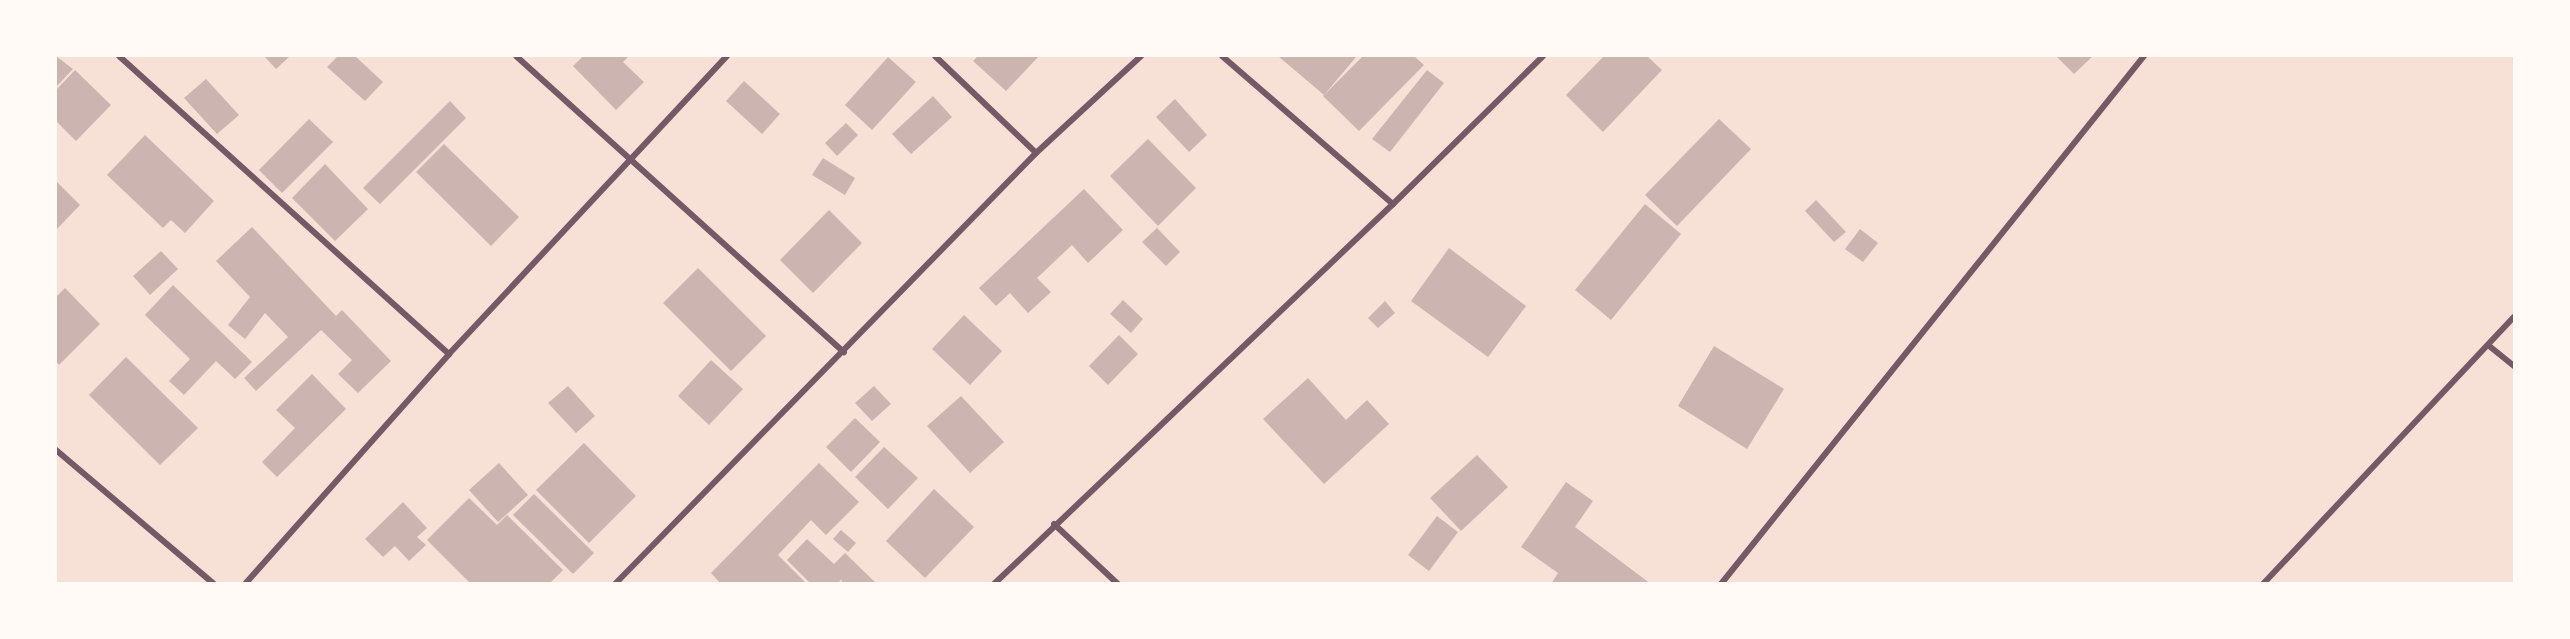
<!DOCTYPE html>
<html>
<head>
<meta charset="utf-8">
<style>
	body { margin:0 }
	#map { position:relative; width:2570px; height:639px; overflow:hidden; background:#f7e1d7; font-family:"Open Sans",sans-serif }
	div>[style] { position:absolute }
	.building>* { inset:0; background:#ccb4b1 }
	.minor>* { height:6px; margin:-3px; padding:0 3px; transform-origin:3px; border-radius:3px; background:#755966 }
	span { translate:-50% -50%; white-space:nowrap; text-align:center; line-height:1.15; -webkit-text-stroke:5px #fffaf5; paint-order:stroke }
	.frame { position:absolute; inset:0; border:57px solid #fffaf5; pointer-events:none }
</style>
</head>
<body>
<div id="map">
	<div class="building">
		<i style="clip-path:polygon(56px 56px,73px 69px,56px 87px)"></i>
		<i style="clip-path:polygon(264px 56px,290px 56px,276px 69px)"></i>
		<i style="clip-path:polygon(338px 56px,355px 56px,383px 82px,365px 101px,327px 67px)"></i>
		<i style="clip-path:polygon(583px 56px,629px 56px,623px 62px,644px 82px,616px 110px,573px 66px)"></i>
		<i style="clip-path:polygon(978px 56px,1039px 56px,1006px 91px,973px 61px)"></i>
		<i style="clip-path:polygon(1278px 56px,1357px 56px,1324px 95px)"></i>
		<i style="clip-path:polygon(1363px 56px,1414px 56px,1424px 65px,1359px 131px,1323px 96px)"></i>
		<i style="clip-path:polygon(1604px 56px,1647px 56px,1662px 70px,1603px 132px,1566px 95px)"></i>
		<i style="clip-path:polygon(2056px 56px,2093px 56px,2074px 74px)"></i>
		<i style="clip-path:polygon(888px 57px,916px 82px,872px 130px,845px 105px)"></i>
		<i style="clip-path:polygon(75px 70px,111px 105px,76px 141px,56px 121px,56px 90px)"></i>
		<i style="clip-path:polygon(1427px 70px,1444px 83px,1390px 152px,1372px 139px)"></i>
		<i style="clip-path:polygon(206px 79px,239px 115px,217px 134px,184px 98px)"></i>
		<i style="clip-path:polygon(744px 81px,780px 114px,762px 134px,726px 101px)"></i>
		<i style="clip-path:polygon(933px 96px,952px 117px,911px 154px,892px 134px)"></i>
		<i style="clip-path:polygon(1175px 99px,1207px 135px,1189px 152px,1156px 117px)"></i>
		<i style="clip-path:polygon(450px 101px,466px 118px,380px 204px,363px 188px)"></i>
		<i style="clip-path:polygon(309px 119px,333px 142px,282px 193px,259px 170px)"></i>
		<i style="clip-path:polygon(1719px 119px,1751px 149px,1677px 226px,1645px 195px)"></i>
		<i style="clip-path:polygon(846px 123px,858px 135px,837px 156px,825px 143px)"></i>
		<i style="clip-path:polygon(145px 135px,214px 201px,185px 233px,171px 220px,163px 228px,107px 175px)"></i>
		<i style="clip-path:polygon(1148px 139px,1196px 188px,1158px 226px,1110px 176px)"></i>
		<i style="clip-path:polygon(444px 144px,519px 217px,491px 246px,416px 172px)"></i>
		<i style="clip-path:polygon(823px 158px,855px 178px,845px 195px,812px 175px)"></i>
		<i style="clip-path:polygon(325px 164px,368px 209px,335px 241px,292px 198px)"></i>
		<i style="clip-path:polygon(56px 181px,80px 205px,56px 230px)"></i>
		<i style="clip-path:polygon(1084px 189px,1123px 230px,1088px 263px,1072px 245px,1037px 278px,1051px 292px,1028px 313px,1010px 293px,996px 306px,979px 288px)"></i>
		<i style="clip-path:polygon(1816px 200px,1846px 232px,1834px 242px,1805px 211px)"></i>
		<i style="clip-path:polygon(1645px 204px,1681px 234px,1611px 320px,1575px 290px)"></i>
		<i style="clip-path:polygon(829px 210px,862px 243px,813px 293px,780px 260px)"></i>
		<i style="clip-path:polygon(252px 227px,336px 316px,342px 310px,391px 361px,358px 393px,338px 374px,352px 360px,321px 330px,256px 391px,244px 378px,288px 337px,265px 313px,245px 339px,228px 325px,250px 297px,216px 261px)"></i>
		<i style="clip-path:polygon(1157px 228px,1180px 252px,1166px 266px,1142px 242px)"></i>
		<i style="clip-path:polygon(1860px 229px,1878px 243px,1863px 262px,1845px 249px)"></i>
		<i style="clip-path:polygon(1449px 248px,1526px 306px,1488px 357px,1411px 301px)"></i>
		<i style="clip-path:polygon(161px 251px,178px 269px,150px 295px,133px 276px)"></i>
		<i style="clip-path:polygon(698px 268px,766px 336px,731px 371px,663px 303px)"></i>
		<i style="clip-path:polygon(173px 285px,252px 362px,235px 379px,216px 361px,184px 395px,169px 381px,190px 359px,145px 315px)"></i>
		<i style="clip-path:polygon(65px 288px,100px 324px,59px 365px,56px 361px,56px 297px)"></i>
		<i style="clip-path:polygon(1123px 300px,1143px 319px,1131px 333px,1110px 314px)"></i>
		<i style="clip-path:polygon(1385px 301px,1395px 313px,1378px 328px,1368px 318px)"></i>
		<i style="clip-path:polygon(964px 315px,1002px 351px,970px 385px,932px 349px)"></i>
		<i style="clip-path:polygon(1119px 335px,1138px 354px,1108px 385px,1089px 366px)"></i>
		<i style="clip-path:polygon(1714px 346px,1784px 389px,1747px 449px,1678px 406px)"></i>
		<i style="clip-path:polygon(126px 357px,198px 428px,160px 465px,89px 395px)"></i>
		<i style="clip-path:polygon(711px 360px,743px 389px,709px 425px,678px 396px)"></i>
		<i style="clip-path:polygon(312px 374px,346px 409px,277px 477px,262px 462px,295px 428px,276px 410px)"></i>
		<i style="clip-path:polygon(1308px 378px,1346px 420px,1367px 400px,1389px 424px,1324px 484px,1263px 419px)"></i>
		<i style="clip-path:polygon(568px 386px,595px 416px,576px 433px,548px 403px)"></i>
		<i style="clip-path:polygon(874px 386px,891px 404px,872px 421px,855px 403px)"></i>
		<i style="clip-path:polygon(961px 396px,1004px 442px,970px 473px,927px 426px)"></i>
		<i style="clip-path:polygon(855px 418px,880px 442px,851px 472px,826px 447px)"></i>
		<i style="clip-path:polygon(584px 443px,636px 496px,589px 543px,536px 490px)"></i>
		<i style="clip-path:polygon(884px 447px,918px 478px,888px 509px,855px 477px)"></i>
		<i style="clip-path:polygon(1477px 455px,1508px 487px,1461px 531px,1430px 498px)"></i>
		<i style="clip-path:polygon(499px 463px,528px 495px,498px 522px,469px 490px)"></i>
		<i style="clip-path:polygon(819px 463px,859px 502px,826px 535px,811px 520px,778px 555px,807px 584px,721px 584px,711px 573px)"></i>
		<i style="clip-path:polygon(1566px 482px,1593px 501px,1575px 527px,1651px 584px,1551px 584px,1558px 573px,1521px 547px)"></i>
		<i style="clip-path:polygon(934px 489px,974px 527px,925px 578px,886px 541px)"></i>
		<i style="clip-path:polygon(534px 494px,594px 553px,573px 574px,513px 515px)"></i>
		<i style="clip-path:polygon(469px 498px,497px 525px,507px 515px,563px 570px,549px 584px,471px 584px,427px 540px)"></i>
		<i style="clip-path:polygon(403px 502px,427px 528px,417px 537px,426px 545px,409px 561px,395px 546px,383px 557px,365px 539px)"></i>
		<i style="clip-path:polygon(1437px 516px,1458px 532px,1429px 571px,1408px 555px)"></i>
		<i style="clip-path:polygon(841px 530px,856px 543px,848px 552px,833px 539px)"></i>
		<i style="clip-path:polygon(807px 539px,834px 564px,845px 553px,877px 584px,841px 584px,842px 579px,837px 584px,811px 584px,787px 560px)"></i>
	</div>
	<div class="minor">
		<i style="left:119px;top:56px;width:445px;rotate:42.1deg"></i>
		<i style="left:516px;top:56px;width:442px;rotate:42.1deg"></i>
		<i style="left:935px;top:56px;width:140px;rotate:43.8deg"></i>
		<i style="left:1222px;top:56px;width:226px;rotate:40.9deg"></i>
		<i style="left:2488px;top:345px;width:33px;rotate:39deg"></i>
		<i style="left:56px;top:450px;width:207px;rotate:40.3deg"></i>
		<i style="left:1054px;top:524px;width:88px;rotate:43.2deg"></i>
		<i style="left:245px;top:584px;width:307px;rotate:-48.4deg"></i>
		<i style="left:449px;top:354px;width:408px;rotate:-47deg"></i>
		<i style="left:615px;top:584px;width:602px;rotate:-45.67deg"></i>
		<i style="left:1036px;top:153px;width:143px;rotate:-42.7deg"></i>
		<i style="left:994px;top:584px;width:551px;rotate:-43.6deg"></i>
		<i style="left:1393px;top:204px;width:211px;rotate:-44.6deg"></i>
		<i style="left:1721px;top:584px;width:677px;rotate:-51.3deg"></i>
		<i style="left:2263px;top:584px;width:366px;rotate:-46.8deg"></i>
	</div>
	<div class="frame"></div>
</div>
</body>
</html>
